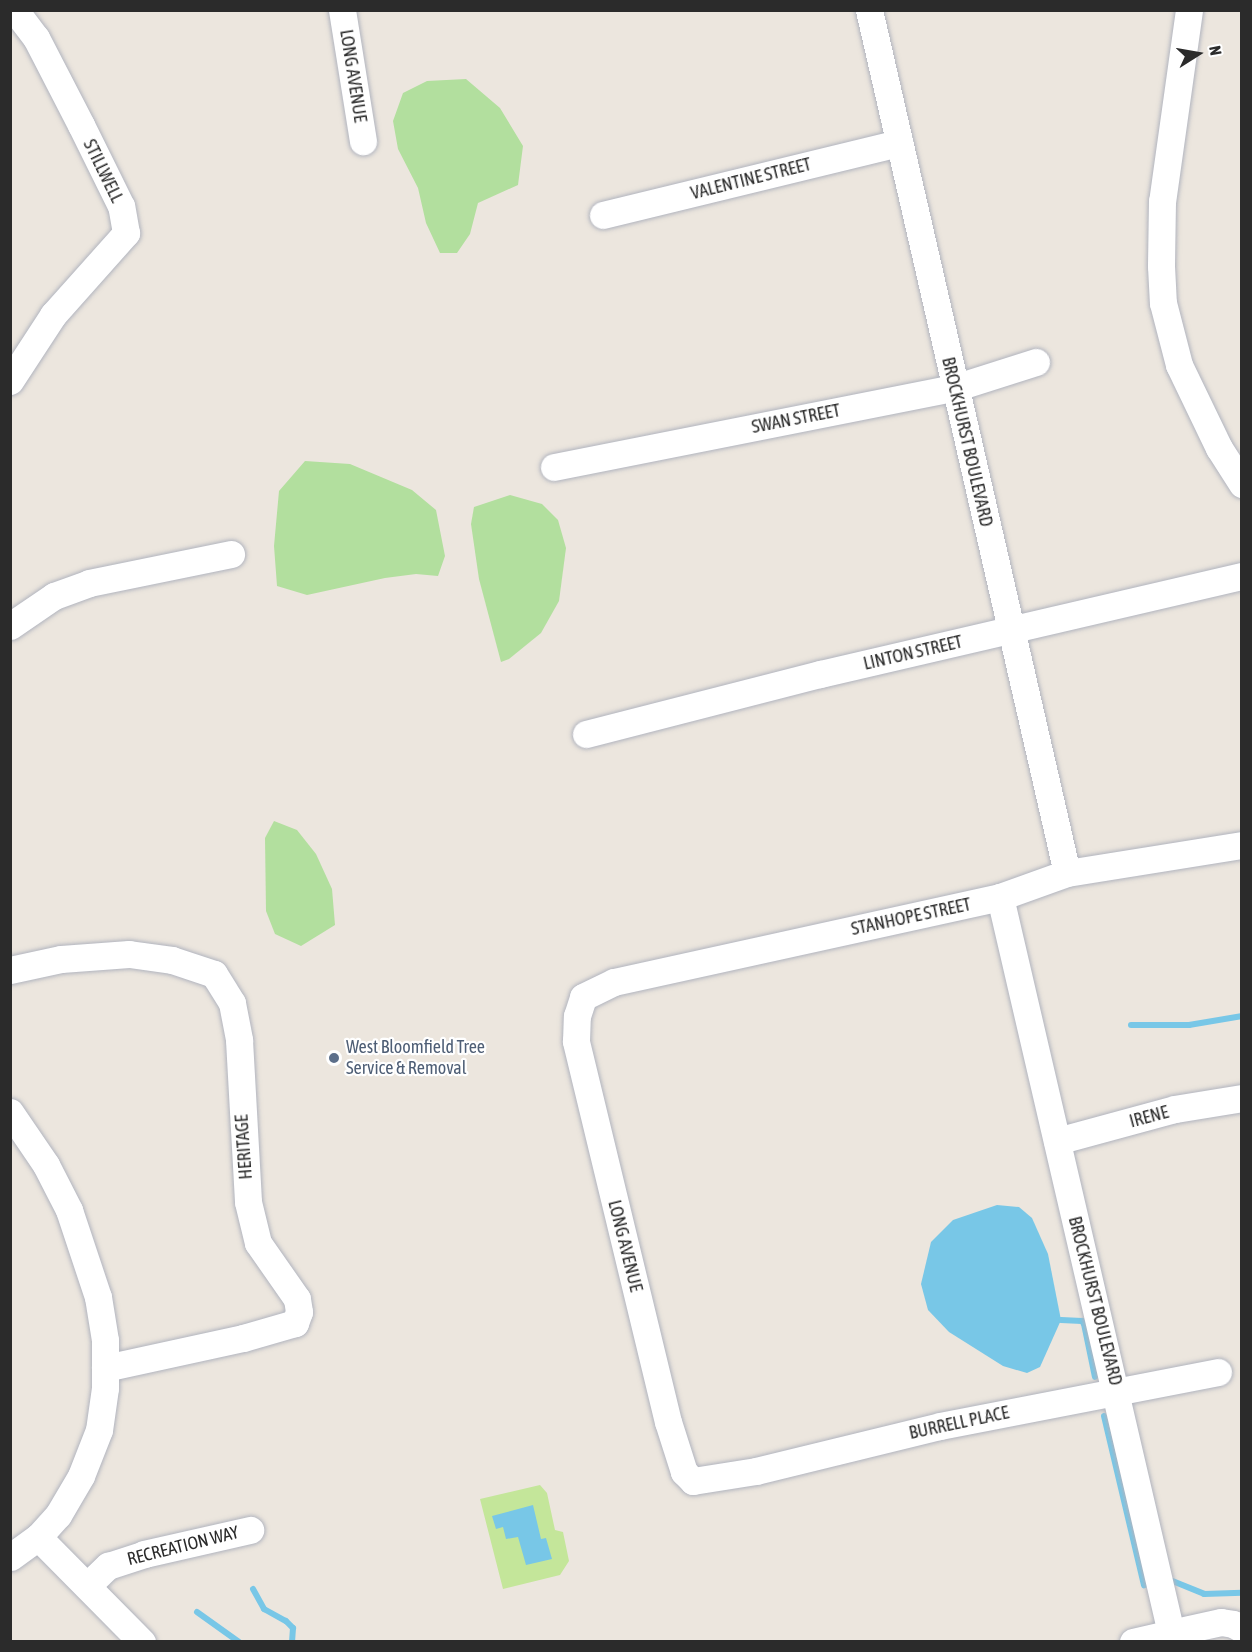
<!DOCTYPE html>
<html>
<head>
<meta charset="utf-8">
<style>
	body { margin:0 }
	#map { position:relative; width:1252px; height:1652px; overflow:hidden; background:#ece6de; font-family:"Asap Condensed",sans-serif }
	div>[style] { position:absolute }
	.green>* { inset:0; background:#b2df9e }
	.pitch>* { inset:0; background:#c4e69a }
	.water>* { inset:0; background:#78c7e7 }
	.stream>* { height:6px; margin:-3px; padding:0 3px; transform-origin:3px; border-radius:3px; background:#78c7e7 }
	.roads { filter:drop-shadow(0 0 2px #b1b4be) drop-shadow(0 0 2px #b1b4be) }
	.minor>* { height:27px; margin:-13.5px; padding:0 13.5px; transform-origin:13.5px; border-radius:13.5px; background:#fff }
	.dots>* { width:16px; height:16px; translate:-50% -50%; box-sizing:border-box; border:3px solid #fff; border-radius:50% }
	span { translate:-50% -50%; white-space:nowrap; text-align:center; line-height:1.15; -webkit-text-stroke:4.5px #fff; paint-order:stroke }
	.street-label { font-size:18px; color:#2b2b2b }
	.service-label { font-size:18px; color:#4e5e75 }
	.left { translate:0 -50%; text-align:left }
	.frame { position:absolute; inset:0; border:12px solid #2b2b2b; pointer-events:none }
	.north { position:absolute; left:1168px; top:24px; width:60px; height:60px; -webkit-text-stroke:4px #fff; paint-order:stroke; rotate:79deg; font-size:16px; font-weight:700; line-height:24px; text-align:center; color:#2b2b2b }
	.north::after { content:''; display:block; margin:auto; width:21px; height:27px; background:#2b2b2b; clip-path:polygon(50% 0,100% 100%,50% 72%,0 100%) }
</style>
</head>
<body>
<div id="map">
	<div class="green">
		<i style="clip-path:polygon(466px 79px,500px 108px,523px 146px,518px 185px,478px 203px,470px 234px,457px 253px,440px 253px,426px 223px,418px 188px,398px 149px,393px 121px,403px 93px,427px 81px)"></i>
		<i style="clip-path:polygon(305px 461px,350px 464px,412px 490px,436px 510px,445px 556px,438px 576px,416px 574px,385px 578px,307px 595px,277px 586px,274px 546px,279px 491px)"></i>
		<i style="clip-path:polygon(510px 495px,542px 504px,558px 520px,566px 548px,559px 601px,541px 633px,509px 659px,501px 662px,479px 579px,471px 524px,474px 507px)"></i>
		<i style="clip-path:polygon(274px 821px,297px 830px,316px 854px,332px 889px,335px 925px,301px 946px,275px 934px,266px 911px,265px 838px)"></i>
	</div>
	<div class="pitch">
		<i style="clip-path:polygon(540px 1485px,547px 1493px,555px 1530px,563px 1532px,569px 1561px,560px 1575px,503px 1589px,480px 1499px)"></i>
	</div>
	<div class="water">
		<i style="clip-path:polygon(997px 1205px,1019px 1207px,1032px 1218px,1048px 1254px,1061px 1320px,1040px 1367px,1027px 1373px,1003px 1366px,949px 1332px,928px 1310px,921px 1284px,931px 1242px,953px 1220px)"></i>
		<i style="clip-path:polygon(533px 1505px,541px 1539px,546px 1538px,552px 1559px,526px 1565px,518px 1537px,506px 1539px,503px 1527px,496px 1529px,492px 1516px)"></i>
	</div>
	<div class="stream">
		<i style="left:1131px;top:1025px;width:58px"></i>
		<i style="left:1189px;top:1025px;width:54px;rotate:-9.6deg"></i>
		<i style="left:1061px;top:1320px;width:21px;rotate:3deg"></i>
		<i style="left:1082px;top:1321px;width:4px;rotate:56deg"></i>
		<i style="left:1084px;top:1324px;width:54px;rotate:78.3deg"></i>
		<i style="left:1104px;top:1416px;width:174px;rotate:76.7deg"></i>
		<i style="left:1170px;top:1580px;width:37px;rotate:22deg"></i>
		<i style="left:1204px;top:1594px;width:38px;rotate:-2deg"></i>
		<i style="left:253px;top:1589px;width:23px;rotate:61deg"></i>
		<i style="left:264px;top:1609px;width:25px;rotate:29deg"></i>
		<i style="left:286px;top:1621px;width:10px;rotate:45deg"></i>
		<i style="left:293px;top:1628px;width:14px;rotate:94deg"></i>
		<i style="left:197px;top:1612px;width:52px;rotate:35.5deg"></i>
	</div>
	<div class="roads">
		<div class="minor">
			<i style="left:342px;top:10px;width:133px;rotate:80.9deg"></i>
			<i style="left:869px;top:10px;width:885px;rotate:77.08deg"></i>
			<i style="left:1189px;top:10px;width:193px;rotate:98deg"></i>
			<i style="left:1162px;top:201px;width:65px;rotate:90.9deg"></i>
			<i style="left:1161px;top:266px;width:37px;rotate:87deg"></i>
			<i style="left:1163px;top:303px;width:64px;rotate:75.5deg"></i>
			<i style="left:1179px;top:365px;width:92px;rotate:64.3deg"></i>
			<i style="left:1219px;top:448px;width:43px;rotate:57.4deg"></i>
			<i style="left:603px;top:215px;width:305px;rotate:-13.7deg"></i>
			<i style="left:10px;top:381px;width:79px;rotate:-56.9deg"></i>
			<i style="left:53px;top:315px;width:110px;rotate:-48.3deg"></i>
			<i style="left:126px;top:233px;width:27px;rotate:-100deg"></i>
			<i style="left:121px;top:206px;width:90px;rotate:-116.3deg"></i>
			<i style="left:81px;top:125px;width:98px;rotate:-117.3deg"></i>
			<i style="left:36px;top:38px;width:35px;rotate:-127deg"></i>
			<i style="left:554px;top:467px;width:408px;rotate:-11.2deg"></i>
			<i style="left:954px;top:388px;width:86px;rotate:-17.6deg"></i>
			<i style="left:10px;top:626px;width:53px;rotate:-34.3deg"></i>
			<i style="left:54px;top:596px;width:37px;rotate:-20deg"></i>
			<i style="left:89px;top:583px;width:145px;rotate:-11.5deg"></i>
			<i style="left:586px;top:734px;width:242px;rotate:-14.4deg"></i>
			<i style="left:820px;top:674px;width:433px;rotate:-13.1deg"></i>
			<i style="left:1000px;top:897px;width:756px;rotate:76.92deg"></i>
			<i style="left:1171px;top:1633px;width:51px;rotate:-12.4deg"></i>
			<i style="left:1221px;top:1622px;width:12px;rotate:9deg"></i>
			<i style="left:1233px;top:1624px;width:10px;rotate:29deg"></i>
			<i style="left:10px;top:970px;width:52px;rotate:-12.2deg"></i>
			<i style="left:61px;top:959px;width:68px;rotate:-4.2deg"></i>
			<i style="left:129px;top:954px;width:43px;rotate:7.9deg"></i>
			<i style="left:172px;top:960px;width:44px;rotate:18.4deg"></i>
			<i style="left:214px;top:974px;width:34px;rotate:58deg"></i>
			<i style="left:232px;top:1003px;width:38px;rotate:79deg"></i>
			<i style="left:239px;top:1040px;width:162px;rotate:86.8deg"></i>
			<i style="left:248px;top:1202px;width:42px;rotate:76.3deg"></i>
			<i style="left:258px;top:1243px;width:68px;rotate:55.1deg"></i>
			<i style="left:297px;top:1299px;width:13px;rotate:81deg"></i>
			<i style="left:299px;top:1312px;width:12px;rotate:110deg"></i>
			<i style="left:295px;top:1323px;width:54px;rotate:163.9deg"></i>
			<i style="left:243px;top:1338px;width:141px;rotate:167.7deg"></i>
			<i style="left:10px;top:1112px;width:64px;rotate:55.8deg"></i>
			<i style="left:46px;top:1165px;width:51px;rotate:62.9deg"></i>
			<i style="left:69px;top:1210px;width:92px;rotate:71.6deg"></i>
			<i style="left:98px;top:1297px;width:44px;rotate:80.8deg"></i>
			<i style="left:105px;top:1340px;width:48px;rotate:90deg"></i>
			<i style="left:105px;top:1388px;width:42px;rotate:98.1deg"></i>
			<i style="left:99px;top:1430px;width:49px;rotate:111.4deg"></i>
			<i style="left:81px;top:1476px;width:45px;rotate:120.5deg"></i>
			<i style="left:58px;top:1515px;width:30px;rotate:132deg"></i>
			<i style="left:38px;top:1537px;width:34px;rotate:144deg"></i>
			<i style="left:1057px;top:1141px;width:122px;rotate:-15.2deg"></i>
			<i style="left:1175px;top:1109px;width:68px;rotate:-9.3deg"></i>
			<i style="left:1218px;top:1372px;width:283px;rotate:169deg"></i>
			<i style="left:940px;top:1426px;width:189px;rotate:166.3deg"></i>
			<i style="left:756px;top:1471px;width:64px;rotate:171deg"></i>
			<i style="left:693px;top:1481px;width:13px;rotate:-135deg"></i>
			<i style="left:684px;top:1472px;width:52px;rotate:-107.7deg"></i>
			<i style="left:668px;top:1422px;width:392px;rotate:-103.6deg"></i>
			<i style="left:576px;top:1041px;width:25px;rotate:-88deg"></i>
			<i style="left:577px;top:1016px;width:20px;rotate:-72deg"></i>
			<i style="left:583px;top:997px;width:34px;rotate:-26deg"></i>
			<i style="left:614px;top:982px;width:395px;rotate:-12.4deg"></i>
			<i style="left:1000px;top:897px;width:71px;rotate:-19.7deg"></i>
			<i style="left:1067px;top:873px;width:177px;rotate:-9.1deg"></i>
			<i style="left:38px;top:1537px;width:148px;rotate:45.3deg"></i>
			<i style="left:88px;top:1585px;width:28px;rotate:-44deg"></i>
			<i style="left:108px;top:1566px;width:38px;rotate:-18deg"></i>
			<i style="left:144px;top:1554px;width:109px;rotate:-12.8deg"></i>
			<i style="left:1133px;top:1642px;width:39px;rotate:-13deg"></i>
		</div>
	</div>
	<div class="dots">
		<i style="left:334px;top:1058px;background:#5c6f8a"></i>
	</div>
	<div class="street-label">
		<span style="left:353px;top:76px;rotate:81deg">LONG AVENUE</span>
		<span style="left:103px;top:171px;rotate:64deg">STILLWELL</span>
		<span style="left:751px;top:179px;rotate:-14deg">VALENTINE STREET</span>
		<span style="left:796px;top:419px;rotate:-11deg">SWAN STREET</span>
		<span style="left:967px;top:442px;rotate:77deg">BROCKHURST BOULEVARD</span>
		<span style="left:913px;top:653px;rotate:-13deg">LINTON STREET</span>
		<span style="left:911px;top:917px;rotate:-12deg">STANHOPE STREET</span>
		<span style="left:1149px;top:1117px;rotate:-15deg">IRENE</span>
		<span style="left:244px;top:1147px;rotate:-94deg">HERITAGE</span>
		<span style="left:625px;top:1246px;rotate:76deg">LONG AVENUE</span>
		<span style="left:1095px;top:1301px;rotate:76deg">BROCKHURST BOULEVARD</span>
		<span style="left:959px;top:1423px;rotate:-12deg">BURRELL PLACE</span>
		<span style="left:183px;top:1546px;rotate:-14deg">RECREATION WAY</span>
	</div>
	<div class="service-label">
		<span class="left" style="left:346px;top:1058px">West Bloomfield Tree<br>Service &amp; Removal</span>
	</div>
	<div class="frame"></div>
	<div class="north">N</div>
</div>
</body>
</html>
